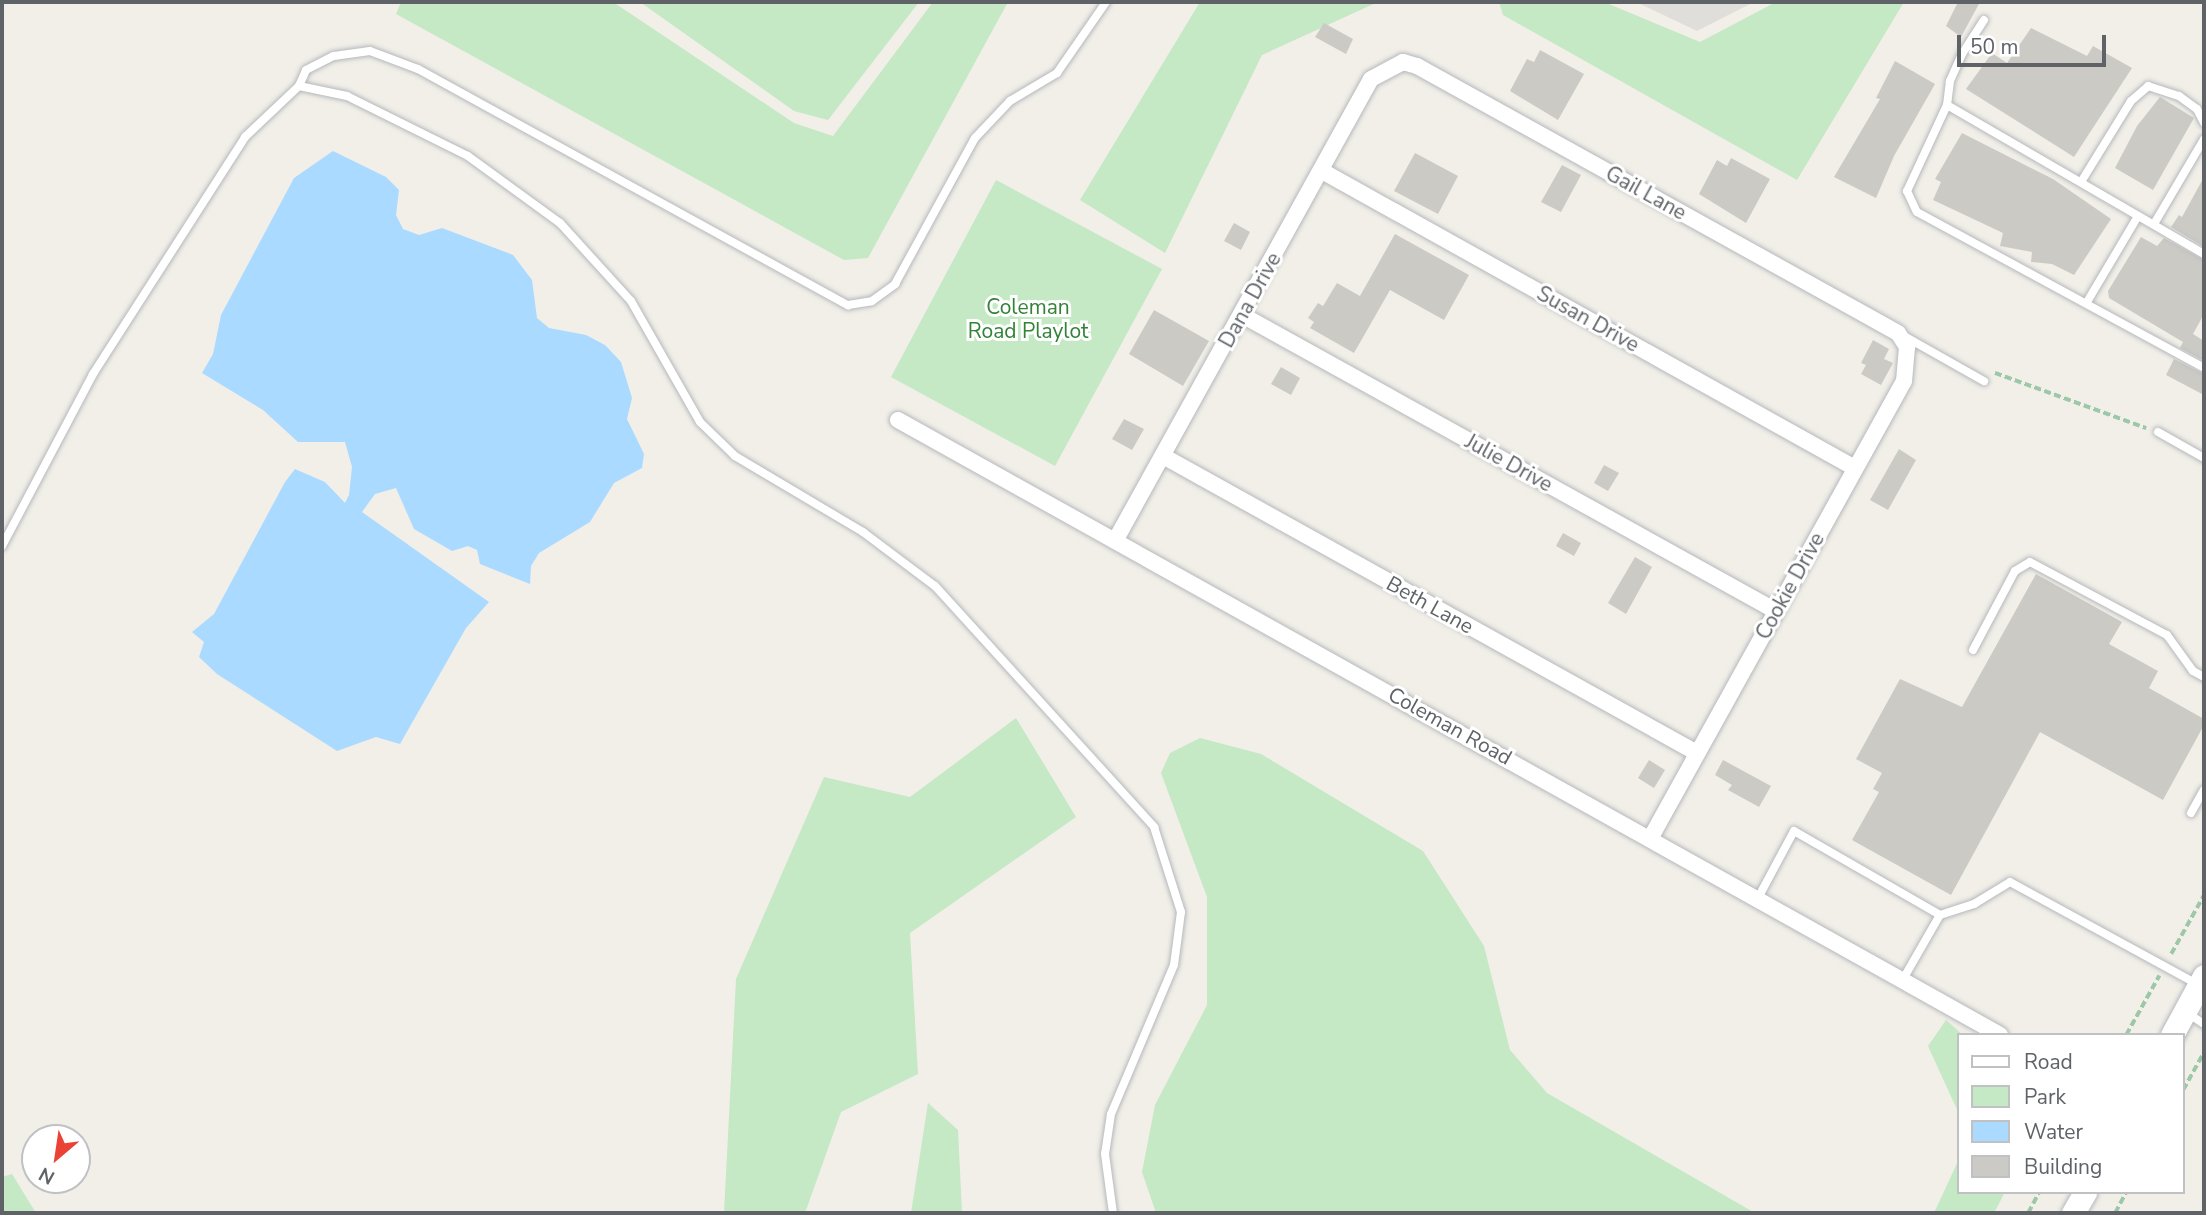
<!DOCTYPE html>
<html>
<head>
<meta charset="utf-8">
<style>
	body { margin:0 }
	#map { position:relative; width:2206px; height:1215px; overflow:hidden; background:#f1efe8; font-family:"Nunito Sans",sans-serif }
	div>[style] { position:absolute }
	.industrial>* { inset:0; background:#e0deda }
	.green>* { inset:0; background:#c5e8c5 }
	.water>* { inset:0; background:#aadaff }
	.building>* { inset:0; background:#cccac5 }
	.path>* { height:3.5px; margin-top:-1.75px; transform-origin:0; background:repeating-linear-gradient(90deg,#9cc7a9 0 7px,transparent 0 10.5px) }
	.roads { filter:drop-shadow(0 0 2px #b5b8bc) drop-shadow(0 0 2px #b5b8bc) }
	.service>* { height:8px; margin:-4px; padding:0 4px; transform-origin:4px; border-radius:4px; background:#fff }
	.minor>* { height:16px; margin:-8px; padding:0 8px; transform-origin:8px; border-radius:8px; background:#fff }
	.secondary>* { height:23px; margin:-11.5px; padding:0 11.5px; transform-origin:11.5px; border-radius:11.5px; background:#fff }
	span { translate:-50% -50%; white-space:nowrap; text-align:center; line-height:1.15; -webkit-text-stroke:6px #fff; paint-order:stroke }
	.street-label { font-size:21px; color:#5f6368 }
	.park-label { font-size:21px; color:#348238 }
	.frame { position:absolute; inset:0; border:4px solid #5f6368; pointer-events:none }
	.legend { position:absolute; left:1957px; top:1033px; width:228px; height:161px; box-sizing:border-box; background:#fff; border:2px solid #bfc1c3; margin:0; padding:9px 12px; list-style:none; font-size:21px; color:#5f6368 }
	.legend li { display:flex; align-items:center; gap:14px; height:35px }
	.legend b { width:35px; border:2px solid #bfc1c3 }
	.north { position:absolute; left:21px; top:1124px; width:70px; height:70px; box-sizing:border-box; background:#fff; border:2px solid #bfc1c3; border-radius:50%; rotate:209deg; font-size:19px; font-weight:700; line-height:28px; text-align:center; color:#5f6368 }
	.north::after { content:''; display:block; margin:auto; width:24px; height:32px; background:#ea4335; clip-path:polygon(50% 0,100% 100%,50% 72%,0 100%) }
	.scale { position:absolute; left:1957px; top:35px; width:149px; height:32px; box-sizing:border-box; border:4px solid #5f6368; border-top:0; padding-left:9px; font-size:21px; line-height:24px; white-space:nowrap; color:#5f6368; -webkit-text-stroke:5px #fff; paint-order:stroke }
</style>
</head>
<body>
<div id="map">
	<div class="industrial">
		<i style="clip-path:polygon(1636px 2px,1754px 2px,1697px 31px)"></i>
	</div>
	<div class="green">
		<i style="clip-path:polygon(401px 2px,613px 2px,794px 123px,833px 136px,933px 2px,1008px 2px,868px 258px,844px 260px,396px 14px)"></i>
		<i style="clip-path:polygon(640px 2px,919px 2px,828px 120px,794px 111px)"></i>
		<i style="clip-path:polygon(1200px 2px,1378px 2px,1262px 55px,1165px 253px,1080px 200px)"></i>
		<i style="clip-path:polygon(1499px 2px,1604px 2px,1700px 42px,1776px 2px,1904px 2px,1797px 180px,1503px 15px)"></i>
		<i style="clip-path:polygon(996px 180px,1162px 269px,1055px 466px,891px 377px)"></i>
		<i style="clip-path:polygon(1016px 718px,1076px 817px,910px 933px,918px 1074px,841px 1112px,805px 1213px,724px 1213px,736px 979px,824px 777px,910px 797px)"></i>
		<i style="clip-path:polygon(1200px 738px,1261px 754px,1423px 851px,1484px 946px,1510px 1050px,1547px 1093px,1755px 1213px,1156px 1213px,1142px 1172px,1155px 1105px,1207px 1005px,1207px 897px,1161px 773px,1170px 753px)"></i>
		<i style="clip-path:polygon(1946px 1020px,1963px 1035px,1959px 1035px,1959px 1114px,1928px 1046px)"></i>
		<i style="clip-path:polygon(928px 1103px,958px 1130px,962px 1213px,911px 1213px)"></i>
		<i style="clip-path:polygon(1959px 1159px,1959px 1192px,2005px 1192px,1994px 1213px,1934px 1213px)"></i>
		<i style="clip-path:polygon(12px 1174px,36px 1213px,2px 1213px,2px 1177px)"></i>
	</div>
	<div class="water">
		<i style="clip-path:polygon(333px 151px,386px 177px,399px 190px,396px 215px,403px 229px,419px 235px,442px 228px,513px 255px,532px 280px,537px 318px,549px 328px,586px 335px,605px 345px,621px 362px,632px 398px,627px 419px,644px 454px,642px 468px,614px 483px,590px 522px,539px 553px,531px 566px,530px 584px,480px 564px,477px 550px,468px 546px,452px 551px,414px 529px,396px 488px,375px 494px,362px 512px,489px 602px,466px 628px,400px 744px,376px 737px,337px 751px,217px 674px,199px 657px,204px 642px,192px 632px,214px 614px,285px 482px,295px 469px,325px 482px,345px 503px,349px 495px,352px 467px,345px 442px,298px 442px,263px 410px,202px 373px,213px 354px,221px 315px,294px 178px)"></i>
	</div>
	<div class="building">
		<i style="clip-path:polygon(1958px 2px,1980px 2px,1961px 37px,1946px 26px)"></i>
		<i style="clip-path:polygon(1324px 23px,1353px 39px,1346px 54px,1315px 37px)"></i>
		<i style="clip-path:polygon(2031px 28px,2087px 56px,2093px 46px,2132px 68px,2074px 157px,1966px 89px,1992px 53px,2007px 63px)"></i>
		<i style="clip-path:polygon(1540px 50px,1584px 74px,1558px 120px,1510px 91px,1527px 59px,1534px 62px)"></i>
		<i style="clip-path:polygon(1895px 61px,1935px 84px,1894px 156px,1876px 198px,1834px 177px,1880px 99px,1876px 98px)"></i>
		<i style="clip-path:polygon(2160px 97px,2194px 118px,2153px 190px,2115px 168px,2137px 126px)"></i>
		<i style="clip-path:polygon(1962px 133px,2053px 179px,2111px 219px,2074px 275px,2052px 264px,2031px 262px,2032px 252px,2000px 246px,2003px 233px,1933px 200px,1941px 182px,1935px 179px)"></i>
		<i style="clip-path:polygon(1415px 153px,1458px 176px,1438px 214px,1394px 191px)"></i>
		<i style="clip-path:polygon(1731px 158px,1770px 179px,1746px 223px,1699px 194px,1717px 160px,1727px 166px)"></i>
		<i style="clip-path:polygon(1562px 165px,1581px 175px,1561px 212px,1541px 202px)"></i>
		<i style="clip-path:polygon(2204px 177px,2204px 247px,2171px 227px,2179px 215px,2182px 217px)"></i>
		<i style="clip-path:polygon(1234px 223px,1250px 232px,1241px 250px,1224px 241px)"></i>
		<i style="clip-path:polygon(1395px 234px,1469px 275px,1444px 320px,1390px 290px,1354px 353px,1310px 328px,1314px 322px,1308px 318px,1318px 303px,1323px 306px,1337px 283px,1360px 296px)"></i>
		<i style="clip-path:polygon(2141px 237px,2157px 246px,2164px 238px,2204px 260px,2204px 314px,2193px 334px,2204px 341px,2204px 361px,2180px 348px,2183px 342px,2109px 298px,2108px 291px)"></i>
		<i style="clip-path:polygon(1154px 310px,1209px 341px,1183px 386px,1129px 354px)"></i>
		<i style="clip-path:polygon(1873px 340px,1889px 349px,1884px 359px,1893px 363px,1881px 385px,1861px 374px,1866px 365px,1861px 363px)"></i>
		<i style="clip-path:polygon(2174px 359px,2204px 374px,2204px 395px,2166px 375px)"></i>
		<i style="clip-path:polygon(1281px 367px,1300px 378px,1291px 395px,1271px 384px)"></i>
		<i style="clip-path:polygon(1124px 419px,1144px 429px,1132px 450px,1112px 439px)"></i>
		<i style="clip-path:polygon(1899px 449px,1916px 460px,1888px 510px,1870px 500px)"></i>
		<i style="clip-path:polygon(1604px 465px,1619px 473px,1608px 491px,1594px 483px)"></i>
		<i style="clip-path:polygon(1563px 533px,1581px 543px,1574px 556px,1556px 546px)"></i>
		<i style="clip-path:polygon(1635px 557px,1652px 567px,1626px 614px,1608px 603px)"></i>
		<i style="clip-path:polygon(2036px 574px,2122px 622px,2109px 644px,2158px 671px,2149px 688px,2204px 719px,2204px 725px,2163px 800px,2040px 732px,1951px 895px,1852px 840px,1879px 792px,1873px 789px,1882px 773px,1856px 759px,1900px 679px,1962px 707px)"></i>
		<i style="clip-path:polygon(1649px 760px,1665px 770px,1654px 788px,1638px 778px)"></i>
		<i style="clip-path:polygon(1723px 760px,1771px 786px,1759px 807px,1728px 790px,1732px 785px,1715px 775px)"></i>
	</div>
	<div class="path">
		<i style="left:1995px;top:373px;width:161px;rotate:20deg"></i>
		<i style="left:2171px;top:954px;width:68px;rotate:-60.8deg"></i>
		<i style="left:2126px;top:1035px;width:68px;rotate:-60.8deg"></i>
		<i style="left:2183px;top:1090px;width:43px;rotate:-61.1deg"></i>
		<i style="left:2028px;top:1213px;width:24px;rotate:-62deg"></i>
		<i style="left:2115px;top:1213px;width:24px;rotate:-62deg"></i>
	</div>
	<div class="roads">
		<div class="service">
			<i style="left:1984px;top:20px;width:40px;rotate:122.9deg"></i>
			<i style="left:1962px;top:54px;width:30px;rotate:114deg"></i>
			<i style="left:1950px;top:81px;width:24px;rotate:97deg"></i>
			<i style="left:1947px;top:105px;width:95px;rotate:114.9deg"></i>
			<i style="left:1907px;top:191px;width:23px;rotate:65deg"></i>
			<i style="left:1917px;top:212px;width:327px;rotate:28.5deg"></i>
			<i style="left:299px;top:86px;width:49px;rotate:11.8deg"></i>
			<i style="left:347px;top:96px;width:135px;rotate:26.4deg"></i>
			<i style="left:468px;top:156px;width:114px;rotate:36.1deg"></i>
			<i style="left:560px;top:223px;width:105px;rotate:47.7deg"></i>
			<i style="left:631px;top:301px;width:139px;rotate:60.3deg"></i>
			<i style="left:700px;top:422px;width:49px;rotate:44.2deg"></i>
			<i style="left:735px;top:456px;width:149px;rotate:30.7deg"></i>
			<i style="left:863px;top:532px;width:90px;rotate:36.9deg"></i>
			<i style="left:935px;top:586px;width:326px;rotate:47.7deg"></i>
			<i style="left:1154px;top:827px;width:89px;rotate:72.4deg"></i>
			<i style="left:1181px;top:912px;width:53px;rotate:97.5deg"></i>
			<i style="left:1174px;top:965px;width:162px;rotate:112.9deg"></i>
			<i style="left:1111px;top:1114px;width:40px;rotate:98.5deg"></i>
			<i style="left:1105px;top:1154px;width:60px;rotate:82.3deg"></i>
			<i style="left:1947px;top:105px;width:297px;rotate:30.1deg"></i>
			<i style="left:2081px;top:182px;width:95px;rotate:-58.3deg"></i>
			<i style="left:2131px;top:101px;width:23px;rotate:-41deg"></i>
			<i style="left:2148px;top:86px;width:33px;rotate:18deg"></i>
			<i style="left:2179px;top:96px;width:22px;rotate:36deg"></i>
			<i style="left:2197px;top:109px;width:16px;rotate:63deg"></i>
			<i style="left:2154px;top:224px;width:99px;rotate:-59.5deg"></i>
			<i style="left:2087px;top:302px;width:100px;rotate:-59.3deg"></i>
			<i style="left:1904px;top:336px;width:92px;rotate:29.4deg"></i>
			<i style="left:2158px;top:432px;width:53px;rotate:29.5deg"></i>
			<i style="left:2px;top:546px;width:195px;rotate:-62.1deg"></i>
			<i style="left:93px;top:374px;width:282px;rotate:-57.3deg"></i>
			<i style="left:245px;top:137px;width:74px;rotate:-43.4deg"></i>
			<i style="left:299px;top:86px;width:17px;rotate:-66deg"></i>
			<i style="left:306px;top:70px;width:31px;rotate:-27deg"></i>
			<i style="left:334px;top:56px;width:36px;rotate:-8deg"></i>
			<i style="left:370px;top:51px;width:51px;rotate:20.6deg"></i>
			<i style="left:418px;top:69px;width:491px;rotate:28.8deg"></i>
			<i style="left:848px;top:305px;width:24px;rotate:-9deg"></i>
			<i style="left:872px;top:301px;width:29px;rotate:-36deg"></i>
			<i style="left:895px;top:284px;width:166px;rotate:-61.3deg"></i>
			<i style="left:975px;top:138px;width:51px;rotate:-46.6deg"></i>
			<i style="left:1010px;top:101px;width:55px;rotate:-30.8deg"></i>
			<i style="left:1057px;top:73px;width:86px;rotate:-55.4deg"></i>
			<i style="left:1973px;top:650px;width:89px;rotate:-62deg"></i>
			<i style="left:2015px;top:571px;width:17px;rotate:-31deg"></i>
			<i style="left:2030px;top:562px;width:155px;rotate:28.1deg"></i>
			<i style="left:2167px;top:635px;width:44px;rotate:54.2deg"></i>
			<i style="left:2193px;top:671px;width:13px;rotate:29deg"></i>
			<i style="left:2191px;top:813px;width:26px;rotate:-61deg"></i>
			<i style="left:1758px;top:898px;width:76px;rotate:-61.8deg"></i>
			<i style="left:1794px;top:831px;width:168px;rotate:29.9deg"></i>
			<i style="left:1902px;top:981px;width:76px;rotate:-60.1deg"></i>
			<i style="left:1940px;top:915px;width:36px;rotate:-18deg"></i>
			<i style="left:1974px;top:904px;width:42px;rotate:-31.4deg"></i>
			<i style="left:2010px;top:882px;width:213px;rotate:28.6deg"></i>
			<i style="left:2186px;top:1012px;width:22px;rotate:34deg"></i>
		</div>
		<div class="minor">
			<i style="left:1322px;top:171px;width:610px;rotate:29.13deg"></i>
			<i style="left:1242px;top:315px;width:611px;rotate:29deg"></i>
			<i style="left:898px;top:420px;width:1262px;rotate:29.16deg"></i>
			<i style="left:1163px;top:456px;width:611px;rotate:29.08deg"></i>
			<i style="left:1115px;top:541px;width:528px;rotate:-61.01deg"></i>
			<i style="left:1371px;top:79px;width:36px;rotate:-28deg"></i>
			<i style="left:1403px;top:62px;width:15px;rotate:16deg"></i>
			<i style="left:1417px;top:66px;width:550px;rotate:29.03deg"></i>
			<i style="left:1898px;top:333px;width:17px;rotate:57deg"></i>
			<i style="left:1907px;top:347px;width:34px;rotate:95deg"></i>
			<i style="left:1904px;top:381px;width:521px;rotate:119.02deg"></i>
		</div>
		<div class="secondary">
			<i style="left:2172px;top:1035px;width:67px;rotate:-61.5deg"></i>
			<i style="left:2073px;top:1213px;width:24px;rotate:-60deg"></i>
		</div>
	</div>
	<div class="street-label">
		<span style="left:1646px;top:193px;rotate:29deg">Gail Lane</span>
		<span style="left:1250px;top:300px;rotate:-61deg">Dana Drive</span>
		<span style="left:1588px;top:319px;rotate:29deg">Susan Drive</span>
		<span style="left:1509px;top:463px;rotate:29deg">Julie Drive</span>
		<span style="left:1790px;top:586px;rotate:-61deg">Cookie Drive</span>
		<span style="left:1430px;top:605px;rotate:29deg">Beth Lane</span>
		<span style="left:1450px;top:726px;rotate:29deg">Coleman Road</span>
	</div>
	<div class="park-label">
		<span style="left:1028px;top:319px">Coleman<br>Road Playlot</span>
	</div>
	<div class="frame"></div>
	<ul class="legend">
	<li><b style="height:9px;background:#fff"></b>Road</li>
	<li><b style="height:19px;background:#c5e8c5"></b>Park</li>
	<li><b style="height:19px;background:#aadaff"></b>Water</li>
	<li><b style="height:19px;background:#cccac5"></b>Building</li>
	</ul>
	<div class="north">N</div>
	<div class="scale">50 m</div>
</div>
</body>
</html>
